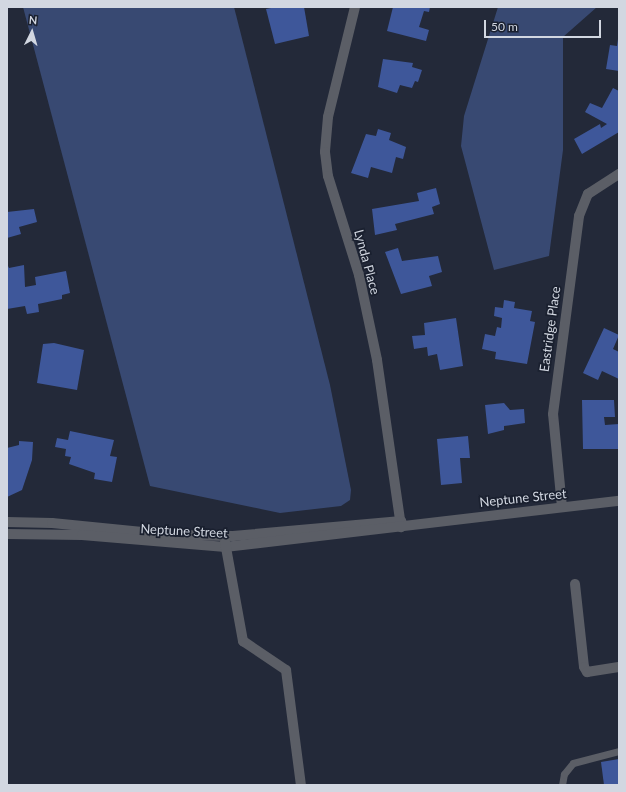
<!DOCTYPE html>
<html>
<head>
<meta charset="utf-8">
<style>
	body { margin:0 }
	#map { position:relative; width:626px; height:792px; overflow:hidden; background:#232939; font-family:Lato,sans-serif }
	div>[style] { position:absolute }
	.green>* { inset:0; background:#384972 }
	.building>* { inset:0; background:#3e579a }
	.lane>* { height:7px; margin:-3.5px; padding:0 3.5px; transform-origin:3.5px; border-radius:3.5px; background:#5b5e66 }
	.street>* { height:10px; margin:-5px; padding:0 5px; transform-origin:5px; border-radius:5px; background:#5b5e66 }
	span { translate:-50% -50%; white-space:nowrap; text-align:center; line-height:1.15; -webkit-text-stroke:3.5px #1a202f; paint-order:stroke }
	.street-label { font-size:13px; color:#d2d7e1 }
	.frame { position:absolute; inset:0; border:8px solid #d2d7e1; pointer-events:none }
	.north { position:absolute; left:12px; top:12px; width:40px; height:40px; -webkit-text-stroke:3px #1a202f; paint-order:stroke; rotate:5deg; font-size:11px; font-weight:700; line-height:16px; text-align:center; color:#d2d7e1 }
	.north::after { content:''; display:block; margin:auto; width:14px; height:18px; background:#d2d7e1; clip-path:polygon(50% 0,100% 100%,50% 72%,0 100%) }
	.scale { position:absolute; left:484px; top:20px; width:117px; height:18px; box-sizing:border-box; border:2px solid #d2d7e1; border-top:0; padding-left:5px; font-size:12px; line-height:14px; white-space:nowrap; color:#d2d7e1; -webkit-text-stroke:3px #1a202f; paint-order:stroke }
</style>
</head>
<body>
<div id="map">
	<div class="green">
		<i style="clip-path:polygon(23px 7px,234px 7px,330px 385px,351px 490px,350px 500px,341px 506px,280px 513px,150px 486px)"></i>
		<i style="clip-path:polygon(498px 7px,597px 7px,563px 37px,563px 150px,549px 256px,494px 270px,461px 146px,464px 116px)"></i>
	</div>
	<div class="building">
		<i style="clip-path:polygon(276px 7px,304px 7px,309px 36px,275px 44px,266px 9px)"></i>
		<i style="clip-path:polygon(393px 7px,430px 7px,429px 12px,424px 11px,419px 27px,429px 30px,426px 41px,387px 31px)"></i>
		<i style="clip-path:polygon(618px 39px,619px 71px,606px 69px,610px 45px,617px 46px)"></i>
		<i style="clip-path:polygon(383px 59px,413px 63px,412px 67px,422px 70px,418px 82px,415px 81px,412px 88px,400px 85px,397px 93px,378px 87px)"></i>
		<i style="clip-path:polygon(613px 88px,619px 91px,619px 132px,582px 154px,574px 139px,600px 124px,601px 128px,607px 124px,585px 112px,590px 103px,602px 108px)"></i>
		<i style="clip-path:polygon(378px 129px,391px 133px,389px 140px,406px 147px,403px 159px,396px 157px,392px 173px,371px 167px,368px 178px,351px 173px,366px 134px,376px 136px)"></i>
		<i style="clip-path:polygon(436px 188px,440px 204px,432px 207px,434px 214px,395px 224px,397px 230px,375px 235px,372px 209px,419px 201px,417px 193px)"></i>
		<i style="clip-path:polygon(34px 209px,37px 222px,19px 227px,21px 234px,7px 238px,7px 212px)"></i>
		<i style="clip-path:polygon(398px 248px,402px 261px,438px 256px,442px 272px,429px 276px,432px 286px,401px 294px,385px 252px)"></i>
		<i style="clip-path:polygon(7px 264px,9px 268px,24px 265px,25px 287px,36px 285px,35px 277px,66px 271px,70px 293px,62px 295px,62px 299px,38px 304px,39px 312px,27px 314px,25px 306px,7px 309px)"></i>
		<i style="clip-path:polygon(504px 300px,515px 302px,514px 308px,532px 311px,530px 321px,535px 322px,527px 364px,495px 359px,496px 352px,482px 349px,485px 334px,495px 336px,497px 327px,501px 328px,502px 318px,494px 316px,495px 307px,503px 308px)"></i>
		<i style="clip-path:polygon(456px 318px,463px 366px,440px 370px,437px 354px,428px 356px,427px 347px,414px 349px,412px 336px,425px 335px,424px 323px)"></i>
		<i style="clip-path:polygon(604px 328px,619px 335px,613px 349px,619px 352px,619px 379px,602px 371px,598px 380px,583px 373px)"></i>
		<i style="clip-path:polygon(54px 343px,84px 350px,77px 390px,37px 383px,43px 344px)"></i>
		<i style="clip-path:polygon(582px 400px,614px 400px,615px 417px,604px 417px,605px 425px,619px 424px,619px 449px,583px 449px)"></i>
		<i style="clip-path:polygon(504px 403px,510px 410px,524px 409px,525px 423px,504px 426px,504px 430px,488px 434px,485px 405px)"></i>
		<i style="clip-path:polygon(70px 431px,114px 440px,110px 456px,117px 457px,112px 482px,94px 479px,95px 473px,69px 464px,71px 457px,65px 456px,66px 449px,55px 447px,57px 438px,68px 440px)"></i>
		<i style="clip-path:polygon(468px 436px,470px 458px,460px 458px,462px 483px,441px 485px,437px 439px)"></i>
		<i style="clip-path:polygon(19px 441px,33px 442px,32px 460px,22px 490px,7px 497px,7px 448px,19px 445px)"></i>
		<i style="clip-path:polygon(619px 759px,619px 785px,604px 785px,601px 762px)"></i>
	</div>
	<div class="lane">
		<i style="left:562px;top:785px;width:11px;rotate:-80deg"></i>
		<i style="left:564px;top:774px;width:14px;rotate:-51deg"></i>
		<i style="left:573px;top:763px;width:48px;rotate:-14.6deg"></i>
	</div>
	<div class="street">
		<i style="left:355px;top:7px;width:113px;rotate:103.8deg"></i>
		<i style="left:328px;top:117px;width:35px;rotate:95deg"></i>
		<i style="left:325px;top:152px;width:24px;rotate:83deg"></i>
		<i style="left:328px;top:176px;width:104px;rotate:72.6deg"></i>
		<i style="left:359px;top:275px;width:87px;rotate:78deg"></i>
		<i style="left:377px;top:360px;width:169px;rotate:81.8deg"></i>
		<i style="left:562px;top:507px;width:93px;rotate:-95.5deg"></i>
		<i style="left:553px;top:414px;width:200px;rotate:-82.5deg"></i>
		<i style="left:579px;top:216px;width:24px;rotate:-68deg"></i>
		<i style="left:588px;top:194px;width:37px;rotate:-33deg"></i>
		<i style="left:7px;top:522px;width:45px;rotate:1.3deg"></i>
		<i style="left:52px;top:523px;width:121px;rotate:5.7deg"></i>
		<i style="left:172px;top:535px;width:61px;rotate:0.9deg"></i>
		<i style="left:233px;top:536px;width:169px;rotate:-5.1deg"></i>
		<i style="left:7px;top:534px;width:75px;rotate:0.8deg"></i>
		<i style="left:82px;top:535px;width:144px;rotate:4.8deg"></i>
		<i style="left:225px;top:547px;width:397px;rotate:-6.7deg"></i>
		<i style="left:225px;top:542px;width:101px;rotate:79.7deg"></i>
		<i style="left:243px;top:641px;width:52px;rotate:34deg"></i>
		<i style="left:286px;top:670px;width:116px;rotate:82.6deg"></i>
		<i style="left:575px;top:584px;width:83px;rotate:83.8deg"></i>
		<i style="left:584px;top:667px;width:6px;rotate:59deg"></i>
		<i style="left:587px;top:672px;width:32px;rotate:-9deg"></i>
	</div>
	<div class="street-label">
		<span style="left:367px;top:262px;rotate:75deg">Lynda Place</span>
		<span style="left:550px;top:329px;rotate:-82deg">Eastridge Place</span>
		<span style="left:523px;top:498px;rotate:-6deg">Neptune Street</span>
		<span style="left:184px;top:531px;rotate:3deg">Neptune Street</span>
	</div>
	<div class="frame"></div>
	<div class="north">N</div>
	<div class="scale">50 m</div>
</div>
</body>
</html>
